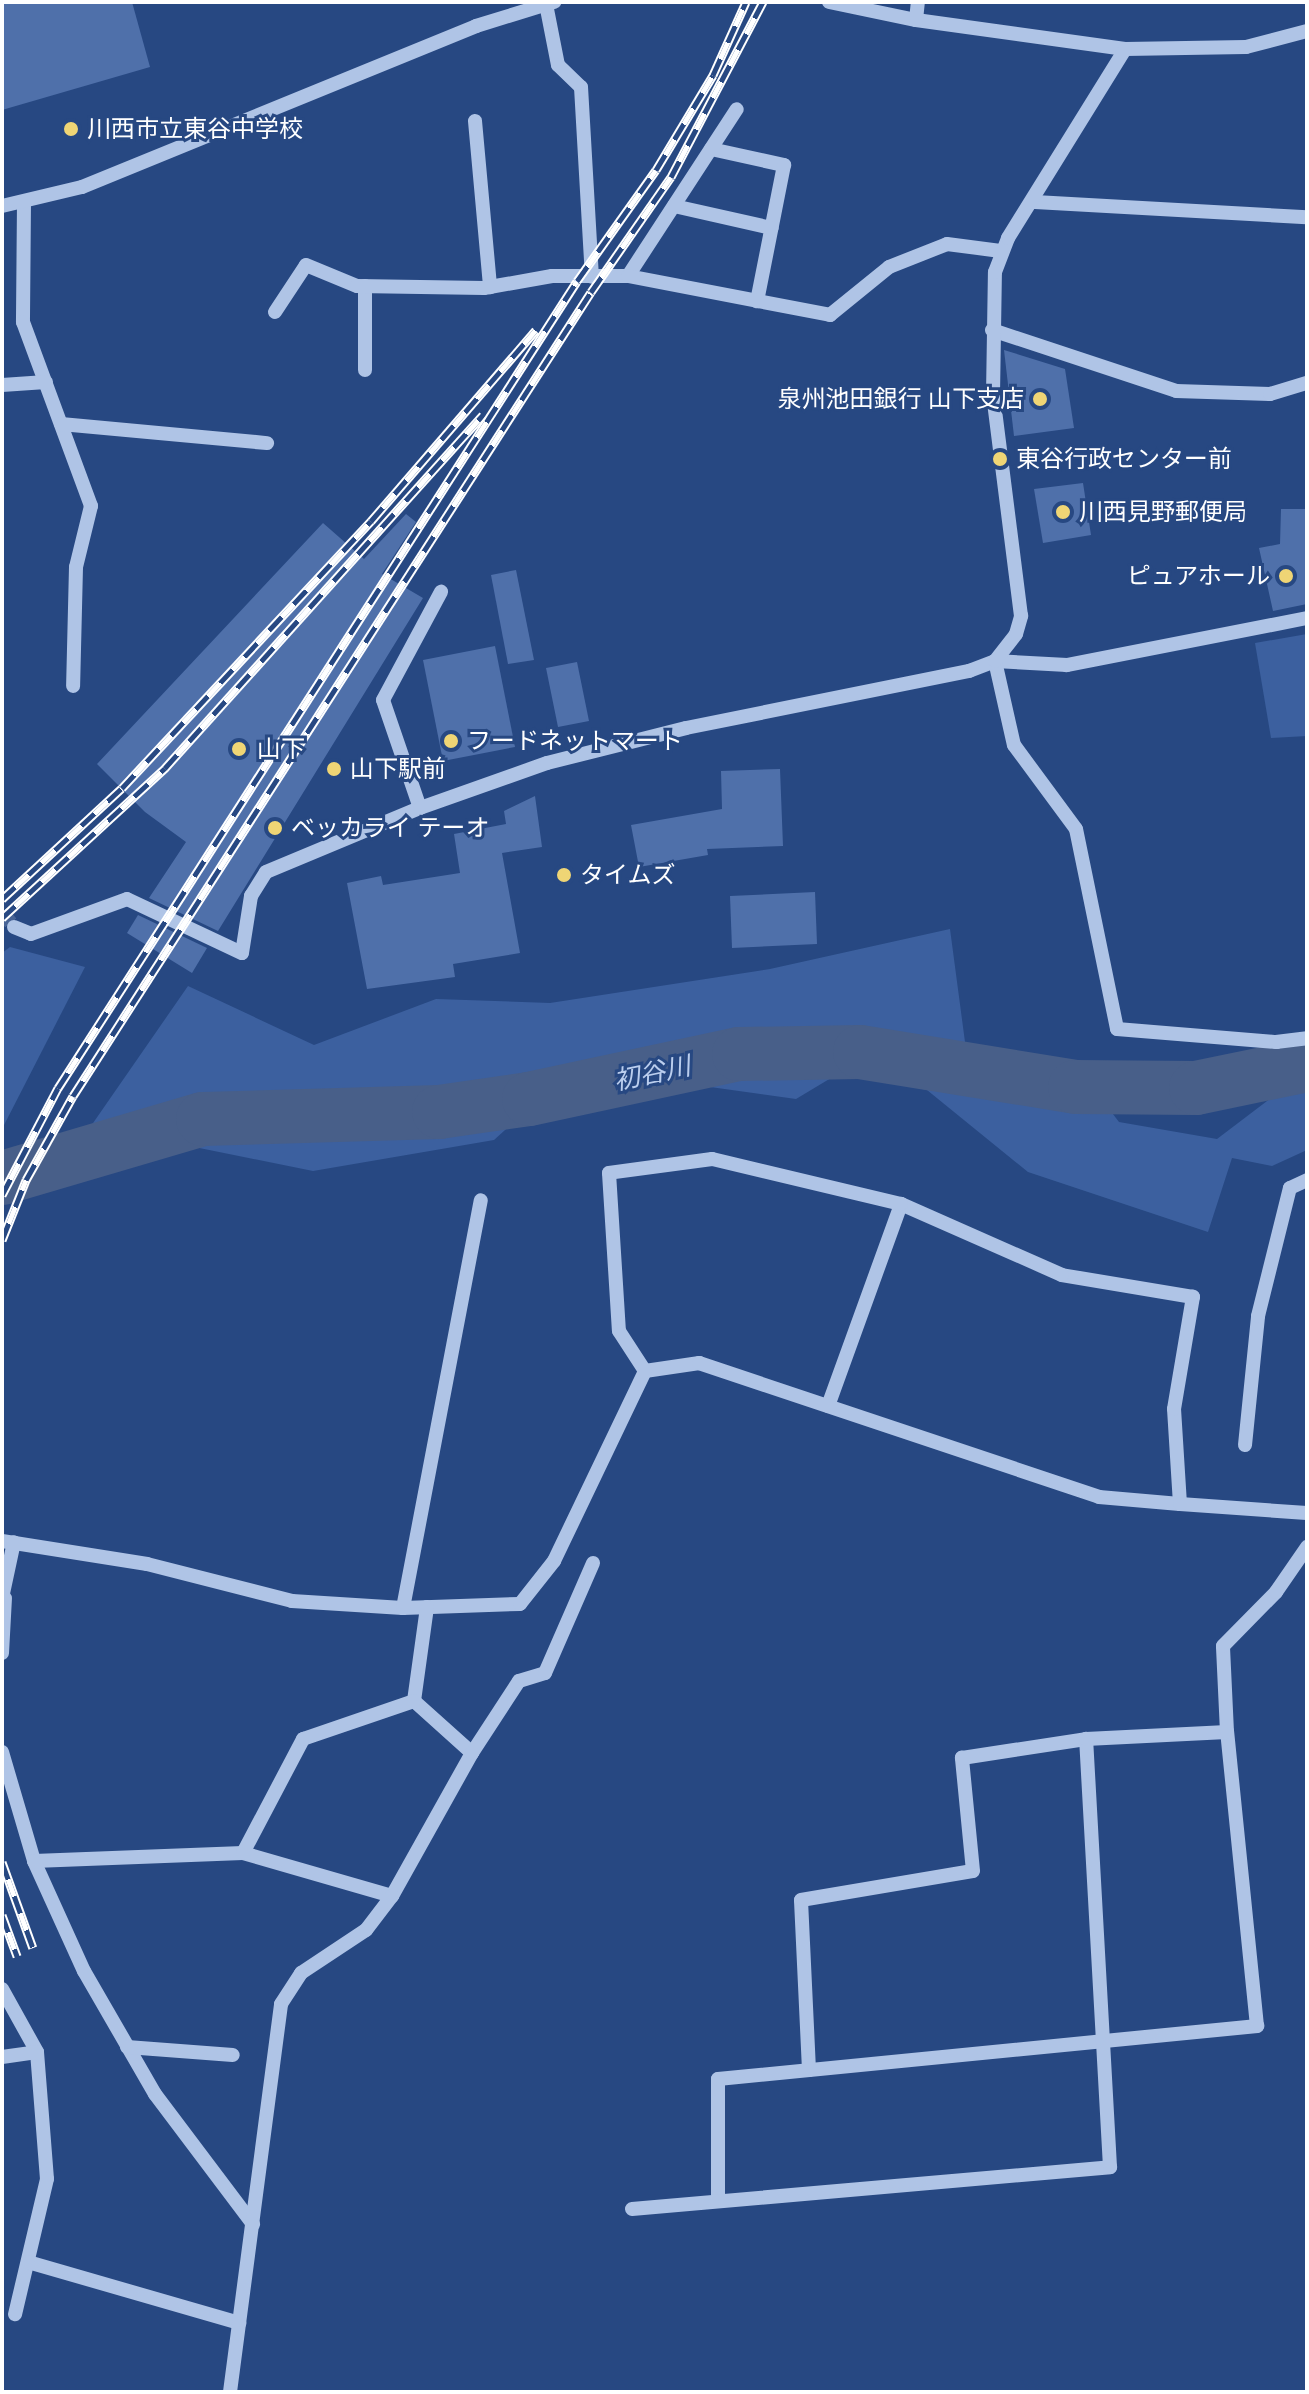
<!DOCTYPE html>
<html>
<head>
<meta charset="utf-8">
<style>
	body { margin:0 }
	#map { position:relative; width:1309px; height:2394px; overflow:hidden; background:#274882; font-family:Quicksand,"Noto Sans JP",sans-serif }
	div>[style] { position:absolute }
	.green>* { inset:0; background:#3c609f }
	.river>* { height:54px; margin:-27px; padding:0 27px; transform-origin:27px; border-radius:27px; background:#485f89 }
	.building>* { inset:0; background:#4f70aa }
	.minor-tunnel>* { height:14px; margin-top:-7px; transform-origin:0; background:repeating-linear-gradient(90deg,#476395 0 14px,transparent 0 21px) }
	.minor>* { height:14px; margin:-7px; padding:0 7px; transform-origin:7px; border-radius:7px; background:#afc4e6 }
	.rail>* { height:9px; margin-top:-4.5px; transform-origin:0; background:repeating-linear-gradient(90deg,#274882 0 18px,#fff 0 36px); box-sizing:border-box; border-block:2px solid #fff }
	.dots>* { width:22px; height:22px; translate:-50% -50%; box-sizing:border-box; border:4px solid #274882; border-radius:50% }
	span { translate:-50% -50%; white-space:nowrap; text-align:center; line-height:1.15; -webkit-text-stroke:6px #274882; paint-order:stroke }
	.poi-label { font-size:24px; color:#fff }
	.left { translate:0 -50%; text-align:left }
	.right { translate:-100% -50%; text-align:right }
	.water-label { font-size:26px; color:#bbceee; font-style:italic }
	.frame { position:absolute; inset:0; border:4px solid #fff; pointer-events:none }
</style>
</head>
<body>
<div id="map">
	<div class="green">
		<i style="clip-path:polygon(1307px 634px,1307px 736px,1271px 738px,1255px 643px)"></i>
		<i style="clip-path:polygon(950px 929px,965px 1042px,1081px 1072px,1119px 1122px,1217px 1139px,1271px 1098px,1307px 1089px,1307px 1150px,1272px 1166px,1232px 1158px,1208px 1232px,1028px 1172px,927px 1090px,841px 1072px,796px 1099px,574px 1068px,494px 1140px,313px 1171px,91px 1126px,188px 986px,314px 1045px,436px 999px,550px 1003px,770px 969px)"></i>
		<i style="clip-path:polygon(10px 947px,85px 967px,2px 1129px,2px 953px)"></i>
	</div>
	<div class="river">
		<i style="left:2px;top:1178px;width:209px;rotate:-16.4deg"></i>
		<i style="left:203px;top:1119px;width:236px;rotate:-1.7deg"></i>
		<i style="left:439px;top:1112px;width:91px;rotate:-8.2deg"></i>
		<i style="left:529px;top:1099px;width:215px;rotate:-12.1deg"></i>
		<i style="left:739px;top:1054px;width:121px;rotate:-0.9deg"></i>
		<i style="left:860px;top:1052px;width:218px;rotate:9.2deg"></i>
		<i style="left:1075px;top:1087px;width:121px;rotate:0.5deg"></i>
		<i style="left:1196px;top:1088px;width:113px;rotate:-11.7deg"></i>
	</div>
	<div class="building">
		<i style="clip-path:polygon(2px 2px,132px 2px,150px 67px,2px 110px)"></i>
		<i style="clip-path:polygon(1004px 350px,1065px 369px,1074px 428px,1014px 436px)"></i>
		<i style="clip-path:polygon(1083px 483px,1091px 535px,1043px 543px,1034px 489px)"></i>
		<i style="clip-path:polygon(1281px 509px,1307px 509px,1307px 604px,1273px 611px,1259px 548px,1280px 544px)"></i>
		<i style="clip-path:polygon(406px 514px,416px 522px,382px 574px,423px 598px,218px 931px,149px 898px,186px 842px,145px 812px,97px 764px,323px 523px,364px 559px)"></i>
		<i style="clip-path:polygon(516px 570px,534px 660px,508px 664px,491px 575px)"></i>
		<i style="clip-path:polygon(495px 646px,515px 747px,443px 761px,423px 660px)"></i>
		<i style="clip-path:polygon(577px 662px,589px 721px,558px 727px,546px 668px)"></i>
		<i style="clip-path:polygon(780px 769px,783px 846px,707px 849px,708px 855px,639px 867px,631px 825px,722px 809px,721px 771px)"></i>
		<i style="clip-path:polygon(535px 796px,542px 847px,502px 853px,520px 953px,453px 964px,455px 977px,367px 989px,347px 883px,381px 876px,383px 885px,460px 873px,454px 834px,506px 824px,504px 811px)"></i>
		<i style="clip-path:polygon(815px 892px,817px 944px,732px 948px,730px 896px)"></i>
		<i style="clip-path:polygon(138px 915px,207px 948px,192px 973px,127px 933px)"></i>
	</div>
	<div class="minor-tunnel">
		<i style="left:2px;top:912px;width:19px;rotate:51deg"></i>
	</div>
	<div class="minor">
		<i style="left:829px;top:2px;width:89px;rotate:11.7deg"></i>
		<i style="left:916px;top:20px;width:211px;rotate:7.9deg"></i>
		<i style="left:1125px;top:49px;width:121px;rotate:-0.9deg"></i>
		<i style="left:1246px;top:47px;width:63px;rotate:-14.7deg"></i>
		<i style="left:546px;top:4px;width:62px;rotate:78.9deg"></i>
		<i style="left:558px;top:65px;width:32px;rotate:44deg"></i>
		<i style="left:581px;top:87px;width:190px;rotate:86.7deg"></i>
		<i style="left:916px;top:20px;width:18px;rotate:-84deg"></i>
		<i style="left:475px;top:121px;width:167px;rotate:84.8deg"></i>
		<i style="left:711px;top:149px;width:75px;rotate:12.4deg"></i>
		<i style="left:784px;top:165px;width:139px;rotate:101.2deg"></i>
		<i style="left:24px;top:202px;width:120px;rotate:90.5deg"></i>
		<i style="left:23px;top:322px;width:196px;rotate:69.7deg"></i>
		<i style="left:91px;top:506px;width:63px;rotate:103.8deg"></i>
		<i style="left:76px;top:567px;width:119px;rotate:91.4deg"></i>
		<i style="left:1035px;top:202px;width:272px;rotate:3.2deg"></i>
		<i style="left:2px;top:206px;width:82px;rotate:-13.4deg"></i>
		<i style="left:82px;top:187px;width:426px;rotate:-22.2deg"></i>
		<i style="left:476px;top:26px;width:82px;rotate:-17.1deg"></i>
		<i style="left:674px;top:206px;width:100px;rotate:12.7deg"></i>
		<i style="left:628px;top:276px;width:199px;rotate:-56.9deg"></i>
		<i style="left:365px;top:286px;width:84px;rotate:90deg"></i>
		<i style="left:275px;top:312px;width:56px;rotate:-56.6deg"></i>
		<i style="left:306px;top:265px;width:55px;rotate:22.4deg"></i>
		<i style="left:357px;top:286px;width:127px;rotate:0.9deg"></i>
		<i style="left:484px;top:288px;width:69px;rotate:-10deg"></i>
		<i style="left:552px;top:276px;width:76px"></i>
		<i style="left:628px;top:276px;width:206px;rotate:10.9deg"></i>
		<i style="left:830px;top:315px;width:76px;rotate:-39.1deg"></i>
		<i style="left:889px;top:267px;width:62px;rotate:-21.6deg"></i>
		<i style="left:947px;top:244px;width:54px;rotate:7.4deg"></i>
		<i style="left:992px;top:330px;width:194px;rotate:18.3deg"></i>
		<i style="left:1176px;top:391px;width:94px;rotate:1.8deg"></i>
		<i style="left:1270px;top:394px;width:39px;rotate:-17deg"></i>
		<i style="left:2px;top:385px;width:44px;rotate:-3.9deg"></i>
		<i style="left:61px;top:424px;width:207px;rotate:5.3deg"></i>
		<i style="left:1307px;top:618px;width:245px;rotate:168.9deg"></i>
		<i style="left:1067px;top:665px;width:72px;rotate:-176.8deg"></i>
		<i style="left:995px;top:661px;width:86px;rotate:77.3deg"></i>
		<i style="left:1014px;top:745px;width:104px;rotate:53.6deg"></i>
		<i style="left:1076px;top:829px;width:204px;rotate:78.4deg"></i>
		<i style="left:1117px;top:1029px;width:160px;rotate:4.7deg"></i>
		<i style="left:1276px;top:1042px;width:31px;rotate:-7deg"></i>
		<i style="left:420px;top:808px;width:114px;rotate:-108.9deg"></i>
		<i style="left:383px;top:700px;width:123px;rotate:-61.8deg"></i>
		<i style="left:14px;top:927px;width:18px;rotate:22deg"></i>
		<i style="left:31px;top:934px;width:102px;rotate:-20deg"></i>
		<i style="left:127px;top:899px;width:127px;rotate:25.2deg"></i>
		<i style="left:242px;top:953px;width:58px;rotate:-81deg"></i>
		<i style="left:251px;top:896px;width:28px;rotate:-58deg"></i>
		<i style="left:266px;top:872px;width:167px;rotate:-22.6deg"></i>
		<i style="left:420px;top:808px;width:135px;rotate:-19.5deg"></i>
		<i style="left:547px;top:763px;width:143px;rotate:-14.1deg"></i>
		<i style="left:686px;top:728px;width:289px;rotate:-11.4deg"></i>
		<i style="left:969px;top:671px;width:28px;rotate:-21deg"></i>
		<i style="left:995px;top:661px;width:34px;rotate:-52deg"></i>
		<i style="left:1016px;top:634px;width:19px;rotate:-74deg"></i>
		<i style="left:1021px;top:616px;width:223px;rotate:-97.2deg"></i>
		<i style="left:993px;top:395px;width:123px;rotate:-89.1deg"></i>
		<i style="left:995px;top:272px;width:36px;rotate:-69deg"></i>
		<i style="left:1008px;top:238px;width:222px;rotate:-58.2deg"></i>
		<i style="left:828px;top:1406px;width:215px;rotate:-70.1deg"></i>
		<i style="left:1245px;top:1445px;width:130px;rotate:-84.2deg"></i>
		<i style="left:1258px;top:1316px;width:132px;rotate:-76deg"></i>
		<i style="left:1290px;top:1188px;width:19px;rotate:-25deg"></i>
		<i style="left:1180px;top:1504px;width:95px;rotate:-93.6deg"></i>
		<i style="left:1174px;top:1409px;width:114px;rotate:-80.4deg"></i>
		<i style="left:1193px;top:1297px;width:133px;rotate:-170.5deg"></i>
		<i style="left:1062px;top:1275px;width:176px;rotate:-156.2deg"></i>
		<i style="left:901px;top:1204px;width:194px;rotate:-166.6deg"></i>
		<i style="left:712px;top:1159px;width:104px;rotate:172.3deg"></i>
		<i style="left:609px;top:1173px;width:158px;rotate:86.4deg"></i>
		<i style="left:619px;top:1331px;width:48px;rotate:57deg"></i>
		<i style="left:645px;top:1371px;width:55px;rotate:-8.4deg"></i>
		<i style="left:699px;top:1363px;width:422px;rotate:18.5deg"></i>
		<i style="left:1099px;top:1497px;width:81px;rotate:4.9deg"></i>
		<i style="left:1180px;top:1504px;width:127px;rotate:4.1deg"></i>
		<i style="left:2px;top:1541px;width:147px;rotate:9deg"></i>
		<i style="left:147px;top:1564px;width:150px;rotate:14.3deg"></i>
		<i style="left:292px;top:1601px;width:111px;rotate:3.6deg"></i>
		<i style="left:403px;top:1608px;width:117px;rotate:-2deg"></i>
		<i style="left:520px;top:1604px;width:55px;rotate:-51.7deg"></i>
		<i style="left:554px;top:1561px;width:211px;rotate:-64.4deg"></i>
		<i style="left:2px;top:1598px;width:57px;rotate:-77.9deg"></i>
		<i style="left:403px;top:1608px;width:415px;rotate:-79.2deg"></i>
		<i style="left:2px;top:1653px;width:55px;rotate:-86.9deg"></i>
		<i style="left:2px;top:1752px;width:114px;rotate:73.6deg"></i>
		<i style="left:34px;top:1861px;width:209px;rotate:-2.2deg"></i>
		<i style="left:243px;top:1853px;width:155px;rotate:16.1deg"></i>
		<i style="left:392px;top:1896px;width:164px;rotate:-60.8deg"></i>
		<i style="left:472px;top:1753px;width:78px;rotate:-138.1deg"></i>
		<i style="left:414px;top:1701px;width:95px;rotate:-82.1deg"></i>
		<i style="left:472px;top:1753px;width:86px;rotate:-56.9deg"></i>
		<i style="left:519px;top:1681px;width:27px;rotate:-17deg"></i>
		<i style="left:545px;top:1673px;width:120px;rotate:-66.4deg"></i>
		<i style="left:243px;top:1853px;width:129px;rotate:-62.2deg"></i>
		<i style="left:303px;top:1739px;width:117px;rotate:-18.9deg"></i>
		<i style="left:34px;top:1861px;width:121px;rotate:65.6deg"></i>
		<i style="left:84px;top:1971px;width:142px;rotate:60deg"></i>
		<i style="left:155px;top:2094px;width:163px;rotate:53deg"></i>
		<i style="left:2px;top:1989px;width:72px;rotate:60.9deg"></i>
		<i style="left:37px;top:2052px;width:127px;rotate:85.5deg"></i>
		<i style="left:47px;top:2179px;width:139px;rotate:103.3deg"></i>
		<i style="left:127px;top:2047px;width:106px;rotate:4.3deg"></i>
		<i style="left:2px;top:2057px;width:35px;rotate:-8deg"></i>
		<i style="left:809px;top:2070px;width:170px;rotate:-92.7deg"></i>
		<i style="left:801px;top:1900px;width:174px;rotate:-9.6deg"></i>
		<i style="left:973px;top:1871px;width:114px;rotate:-95.6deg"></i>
		<i style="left:962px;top:1758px;width:125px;rotate:-8.7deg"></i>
		<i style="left:718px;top:2201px;width:122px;rotate:-90deg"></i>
		<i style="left:718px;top:2079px;width:542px;rotate:-5.62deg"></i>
		<i style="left:1257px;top:2026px;width:296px;rotate:-95.8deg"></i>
		<i style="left:632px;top:2209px;width:480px;rotate:-5deg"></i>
		<i style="left:1110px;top:2167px;width:429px;rotate:-93.2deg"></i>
		<i style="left:1086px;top:1739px;width:141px;rotate:-2.8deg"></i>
		<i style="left:1227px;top:1732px;width:86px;rotate:-92.7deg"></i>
		<i style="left:1223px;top:1646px;width:76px;rotate:-45.5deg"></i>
		<i style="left:1276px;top:1592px;width:55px;rotate:-55.4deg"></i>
		<i style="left:28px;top:2262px;width:220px;rotate:16.1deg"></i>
		<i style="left:230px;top:2392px;width:391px;rotate:-82.5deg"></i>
		<i style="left:281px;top:2004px;width:37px;rotate:-57deg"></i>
		<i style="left:301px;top:1973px;width:78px;rotate:-33.5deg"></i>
		<i style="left:366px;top:1930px;width:43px;rotate:-52.6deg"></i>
	</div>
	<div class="rail">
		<i style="left:2px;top:899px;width:163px;rotate:-42.8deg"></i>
		<i style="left:122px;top:788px;width:365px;rotate:-47deg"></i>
		<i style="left:371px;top:521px;width:252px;rotate:-49.2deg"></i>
		<i style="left:2px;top:918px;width:222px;rotate:-42.6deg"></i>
		<i style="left:165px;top:768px;width:475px;rotate:-48deg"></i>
		<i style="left:2px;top:1195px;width:121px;rotate:-62.4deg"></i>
		<i style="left:58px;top:1088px;width:959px;rotate:-57.25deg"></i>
		<i style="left:577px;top:281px;width:136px;rotate:-54.6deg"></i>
		<i style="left:656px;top:170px;width:111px;rotate:-59deg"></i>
		<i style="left:713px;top:75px;width:80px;rotate:-65.7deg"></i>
		<i style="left:2px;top:1240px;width:65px;rotate:-68.2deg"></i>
		<i style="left:26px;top:1180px;width:96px;rotate:-60.8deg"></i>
		<i style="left:73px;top:1096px;width:956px;rotate:-57.21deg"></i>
		<i style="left:591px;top:292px;width:140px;rotate:-55.2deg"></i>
		<i style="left:671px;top:177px;width:198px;rotate:-62.3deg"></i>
		<i style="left:2px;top:1862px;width:91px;rotate:70.2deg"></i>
		<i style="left:2px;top:1915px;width:44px;rotate:69.9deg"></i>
	</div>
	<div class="dots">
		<i style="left:71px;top:129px;background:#efd575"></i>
		<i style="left:1040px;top:399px;background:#efd575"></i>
		<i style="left:1000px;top:459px;background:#efd575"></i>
		<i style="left:1063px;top:512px;background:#efd575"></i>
		<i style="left:1286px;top:576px;background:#efd575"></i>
		<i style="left:451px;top:741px;background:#efd575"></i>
		<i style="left:239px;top:749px;background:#efd575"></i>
		<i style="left:334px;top:769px;background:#efd575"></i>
		<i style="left:275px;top:828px;background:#efd575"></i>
		<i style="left:564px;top:875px;background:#efd575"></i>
	</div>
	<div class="poi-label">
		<span class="left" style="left:87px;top:129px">川西市立東谷中学校</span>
		<span class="right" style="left:1024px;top:399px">泉州池田銀行 山下支店</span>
		<span class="left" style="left:1016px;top:459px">東谷行政センター前</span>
		<span class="left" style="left:1079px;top:512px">川西見野郵便局</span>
		<span class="right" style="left:1270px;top:576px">ピュアホール</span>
		<span class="left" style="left:467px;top:741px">フードネットマート</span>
		<span class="left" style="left:257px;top:749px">山下</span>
		<span class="left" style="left:350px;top:769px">山下駅前</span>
		<span class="left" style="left:291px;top:828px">ベッカライ テーオ</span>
		<span class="left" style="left:580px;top:875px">タイムズ</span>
	</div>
	<div class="water-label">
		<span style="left:652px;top:1073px;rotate:-12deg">初谷川</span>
	</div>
	<div class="frame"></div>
</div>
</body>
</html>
